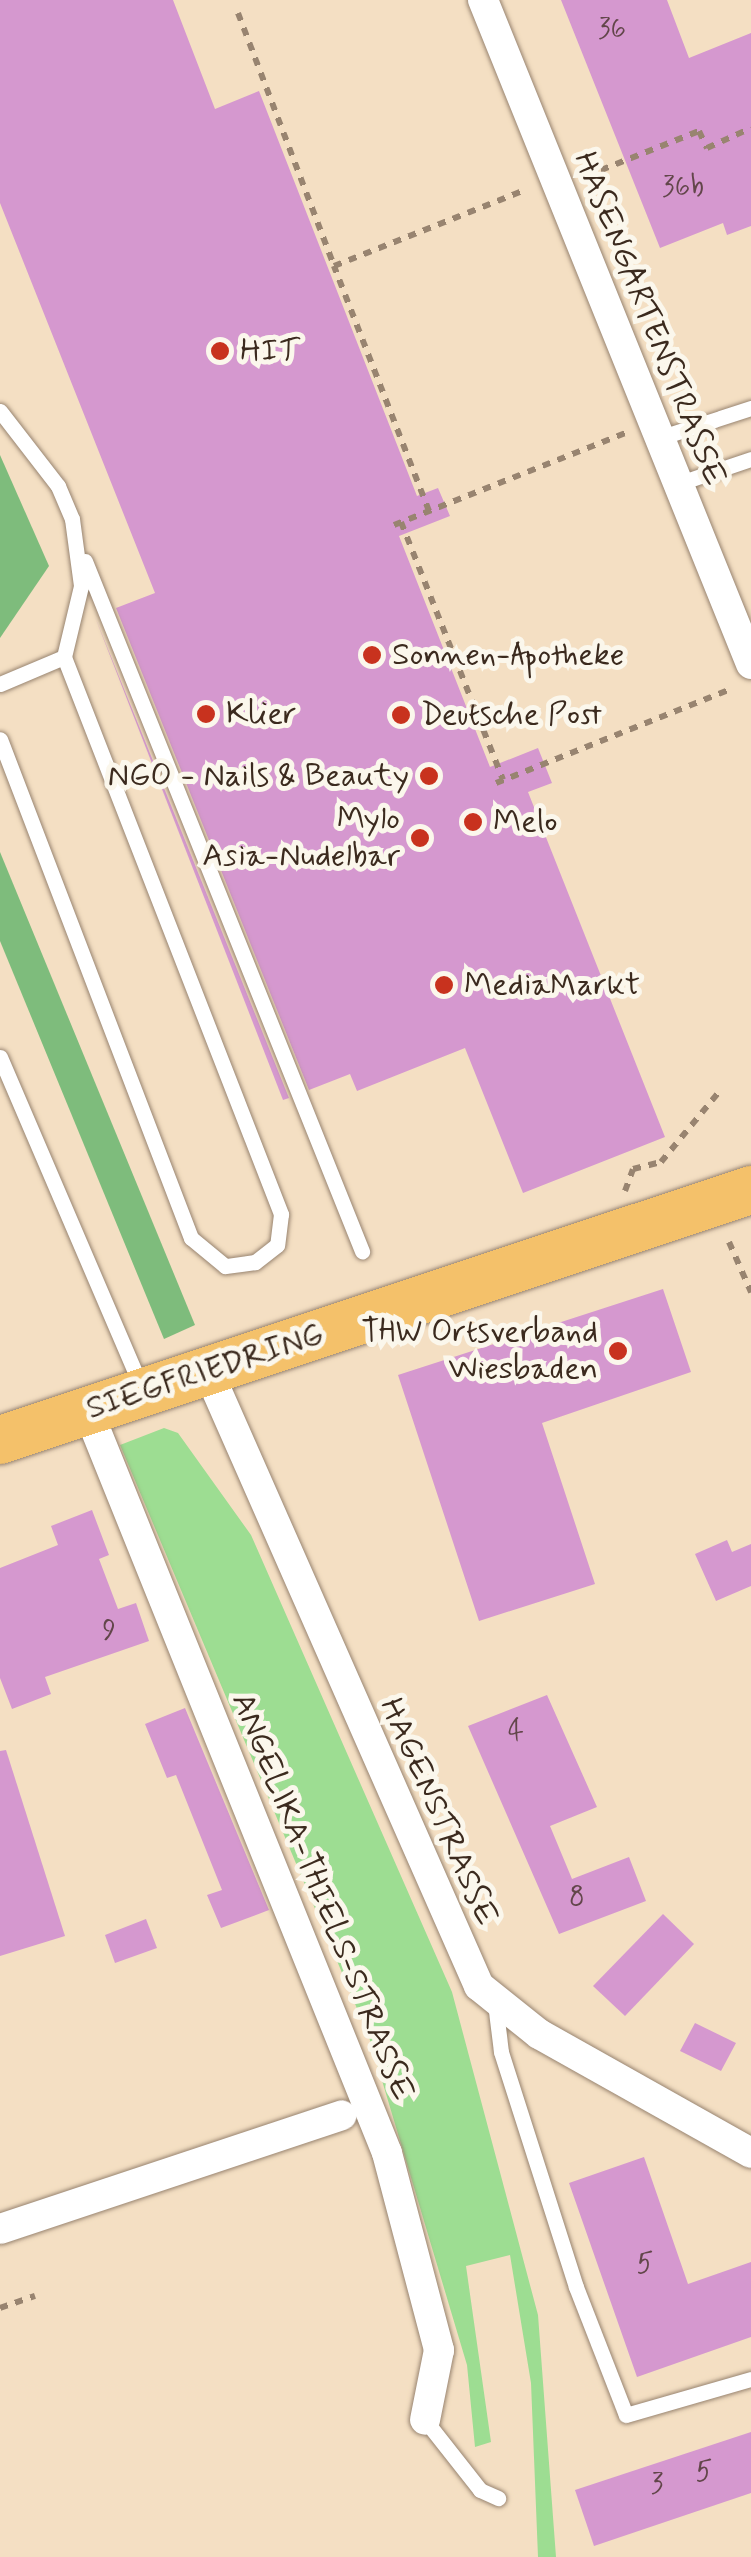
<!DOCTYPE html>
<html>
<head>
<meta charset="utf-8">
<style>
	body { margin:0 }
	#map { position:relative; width:751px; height:2557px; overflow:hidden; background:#f4dfc3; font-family:Mynerve,sans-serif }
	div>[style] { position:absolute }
	.green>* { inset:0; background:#9ddd92 }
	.forest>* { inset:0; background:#7ebc7c }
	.building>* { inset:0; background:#d598cf }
	.path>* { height:6px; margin-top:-3px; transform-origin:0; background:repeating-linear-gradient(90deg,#988470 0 8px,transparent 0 16px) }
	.roads { filter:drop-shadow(0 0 2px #988470) drop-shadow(0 0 2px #988470) }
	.lane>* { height:15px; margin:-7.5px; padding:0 7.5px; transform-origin:7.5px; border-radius:7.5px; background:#fff }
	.street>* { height:30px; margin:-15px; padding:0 15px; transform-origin:15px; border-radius:15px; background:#fff }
	.primary>* { height:48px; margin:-24px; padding:0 24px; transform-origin:24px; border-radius:24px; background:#f4c16a }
	.dots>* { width:28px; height:28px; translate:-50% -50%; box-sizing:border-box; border:5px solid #fbf7ec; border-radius:50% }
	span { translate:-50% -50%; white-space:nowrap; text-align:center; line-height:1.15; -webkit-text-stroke:10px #fbf7ec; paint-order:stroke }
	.number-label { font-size:28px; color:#62464a }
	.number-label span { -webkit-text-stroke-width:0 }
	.street-label { font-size:32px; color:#3b2a1e }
	.poi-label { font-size:32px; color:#3b2a1e }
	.left { translate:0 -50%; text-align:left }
	.right { translate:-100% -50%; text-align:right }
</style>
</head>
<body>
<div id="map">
	<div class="green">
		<i style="clip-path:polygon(164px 1428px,178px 1433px,251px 1535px,452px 1992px,538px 2315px,556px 2557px,538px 2557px,531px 2383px,510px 2255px,466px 2266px,491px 2442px,475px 2447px,467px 2365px,369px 2037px,120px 1445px)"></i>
	</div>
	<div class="forest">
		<i style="clip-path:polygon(0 455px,49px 566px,0 638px)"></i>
		<i style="clip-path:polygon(0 852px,195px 1325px,164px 1339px,0 941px)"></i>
	</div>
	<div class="building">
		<i style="clip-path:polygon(0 0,173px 0,215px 109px,259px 91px,417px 496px,438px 488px,450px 516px,399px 536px,490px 767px,538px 748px,552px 783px,528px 792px,665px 1137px,523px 1193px,465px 1048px,357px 1091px,350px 1074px,309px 1090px,116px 608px,155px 593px,0 203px)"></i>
		<i style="clip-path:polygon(561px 0,667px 0,689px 58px,751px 33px,751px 226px,727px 235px,723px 223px,660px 248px)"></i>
		<i style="clip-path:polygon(95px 617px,289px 1098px,283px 1100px)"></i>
		<i style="clip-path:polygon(663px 1289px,691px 1372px,542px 1423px,595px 1584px,479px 1621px,398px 1375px)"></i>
		<i style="clip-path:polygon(92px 1510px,109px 1555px,99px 1559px,118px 1609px,136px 1603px,149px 1641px,45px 1677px,51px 1694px,12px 1709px,0 1678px,0 1568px,58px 1545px,51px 1526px)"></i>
		<i style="clip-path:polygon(727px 1540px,732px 1552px,751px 1544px,751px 1586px,716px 1601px,695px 1554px)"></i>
		<i style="clip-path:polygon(547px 1695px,597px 1807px,550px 1826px,572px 1879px,629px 1857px,646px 1901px,559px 1934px,468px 1726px)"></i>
		<i style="clip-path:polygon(185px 1708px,269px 1910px,221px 1928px,207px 1895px,222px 1890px,176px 1775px,167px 1778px,145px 1724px)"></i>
		<i style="clip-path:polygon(6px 1750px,65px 1936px,0 1956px,0 1751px)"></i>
		<i style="clip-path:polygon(663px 1914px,694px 1944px,625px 2016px,593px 1986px)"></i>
		<i style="clip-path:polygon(146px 1919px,157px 1948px,115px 1963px,105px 1935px)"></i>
		<i style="clip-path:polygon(695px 2023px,736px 2043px,721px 2071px,680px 2051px)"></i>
		<i style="clip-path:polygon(644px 2157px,688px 2284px,751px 2262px,751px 2337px,637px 2377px,569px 2183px)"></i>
		<i style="clip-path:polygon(751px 2432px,751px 2493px,594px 2546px,575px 2490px)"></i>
	</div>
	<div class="path">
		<i style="left:238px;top:13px;width:271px;rotate:69.2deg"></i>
		<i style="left:586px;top:176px;width:122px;rotate:-21.7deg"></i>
		<i style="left:699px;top:131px;width:19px;rotate:65deg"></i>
		<i style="left:707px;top:148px;width:48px;rotate:-24.4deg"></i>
		<i style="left:429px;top:511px;width:263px;rotate:-111.2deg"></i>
		<i style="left:334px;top:266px;width:206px;rotate:-21.7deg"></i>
		<i style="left:401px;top:522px;width:277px;rotate:68.4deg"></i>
		<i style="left:394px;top:525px;width:249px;rotate:-21.7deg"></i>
		<i style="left:496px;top:783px;width:253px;rotate:-21.8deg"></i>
		<i style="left:625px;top:1191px;width:23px;rotate:-70deg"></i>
		<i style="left:633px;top:1169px;width:29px;rotate:-14deg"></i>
		<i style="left:661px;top:1162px;width:91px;rotate:-50.4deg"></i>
		<i style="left:729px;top:1242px;width:55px;rotate:66.3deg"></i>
		<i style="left:0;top:2308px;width:37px;rotate:-19deg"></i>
	</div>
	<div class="roads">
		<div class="lane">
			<i style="left:0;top:411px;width:95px;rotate:52.3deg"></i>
			<i style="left:58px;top:486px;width:36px;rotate:67deg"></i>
			<i style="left:72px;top:519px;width:68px;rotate:82.3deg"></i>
			<i style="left:81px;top:586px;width:73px;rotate:103.5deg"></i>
			<i style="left:64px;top:657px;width:598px;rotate:68.71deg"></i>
			<i style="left:281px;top:1214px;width:31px;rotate:97deg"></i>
			<i style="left:277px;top:1245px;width:28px;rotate:142deg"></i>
			<i style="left:255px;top:1262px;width:30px;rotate:172deg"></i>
			<i style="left:225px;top:1266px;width:44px;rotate:-140.5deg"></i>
			<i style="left:191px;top:1238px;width:534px;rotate:-110.95deg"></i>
			<i style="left:659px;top:438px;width:97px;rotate:-18.1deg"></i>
			<i style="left:677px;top:484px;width:78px;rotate:-18.7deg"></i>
			<i style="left:85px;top:561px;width:744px;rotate:68.13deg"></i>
			<i style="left:0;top:684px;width:69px;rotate:-22.9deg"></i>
			<i style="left:0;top:1057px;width:360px;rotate:66.8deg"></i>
			<i style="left:495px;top:2003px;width:49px;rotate:83deg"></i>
			<i style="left:501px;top:2052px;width:247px;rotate:72.3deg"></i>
			<i style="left:576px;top:2287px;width:137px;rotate:68.7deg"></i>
			<i style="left:626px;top:2415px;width:130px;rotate:-16.1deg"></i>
			<i style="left:425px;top:2420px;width:89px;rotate:51.8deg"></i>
			<i style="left:480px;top:2490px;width:20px;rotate:24deg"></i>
		</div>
		<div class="street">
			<i style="left:483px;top:0;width:716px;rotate:68.02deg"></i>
			<i style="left:208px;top:1371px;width:672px;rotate:66.22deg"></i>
			<i style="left:479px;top:1986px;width:77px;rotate:38.7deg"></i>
			<i style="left:539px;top:2034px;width:243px;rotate:29.3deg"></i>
			<i style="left:88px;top:1411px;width:800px;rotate:68.05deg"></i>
			<i style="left:387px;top:2153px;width:204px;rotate:75.2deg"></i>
			<i style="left:439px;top:2350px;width:71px;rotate:101.3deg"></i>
			<i style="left:0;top:2229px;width:360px;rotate:-18.4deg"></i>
		</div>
		<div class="primary">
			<i style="left:0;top:1440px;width:792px;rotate:-18.41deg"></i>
		</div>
	</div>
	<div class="dots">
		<i style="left:220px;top:351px;background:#c8321e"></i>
		<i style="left:372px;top:655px;background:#c8321e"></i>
		<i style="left:206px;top:714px;background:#c8321e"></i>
		<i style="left:401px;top:715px;background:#c8321e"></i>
		<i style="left:429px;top:776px;background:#c8321e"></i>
		<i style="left:473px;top:822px;background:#c8321e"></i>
		<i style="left:420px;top:838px;background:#c8321e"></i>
		<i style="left:444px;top:985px;background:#c8321e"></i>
		<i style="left:618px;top:1351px;background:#c8321e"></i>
	</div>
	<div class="number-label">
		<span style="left:612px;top:30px">36</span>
		<span style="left:683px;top:188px">36b</span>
		<span style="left:109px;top:1632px">9</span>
		<span style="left:516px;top:1732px">4</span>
		<span style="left:577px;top:1898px">8</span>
		<span style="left:645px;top:2265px">5</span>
		<span style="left:704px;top:2473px">5</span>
		<span style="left:657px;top:2485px">3</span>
	</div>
	<div class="street-label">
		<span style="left:649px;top:319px;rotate:68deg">HASENGARTENSTRASSE</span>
		<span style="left:205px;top:1372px;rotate:-18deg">SIEGFRIEDRING</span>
		<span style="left:438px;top:1812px;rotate:66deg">HAGENSTRASSE</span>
		<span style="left:322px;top:1897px;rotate:68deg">ANGELIKA-THIELS-STRASSE</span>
	</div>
	<div class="poi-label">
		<span class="left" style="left:240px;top:351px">HIT</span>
		<span class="left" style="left:392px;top:655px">Sonnen-Apotheke</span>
		<span class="left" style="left:226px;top:714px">Klier</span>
		<span class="left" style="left:421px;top:715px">Deutsche Post</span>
		<span class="right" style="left:409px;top:776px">NGO - Nails &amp; Beauty</span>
		<span class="right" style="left:400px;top:838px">Mylo<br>Asia-Nudelbar</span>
		<span class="left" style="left:493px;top:822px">Melo</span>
		<span class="left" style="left:464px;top:985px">MediaMarkt</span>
		<span class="right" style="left:598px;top:1351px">THW Ortsverband<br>Wiesbaden</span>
	</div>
</div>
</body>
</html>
